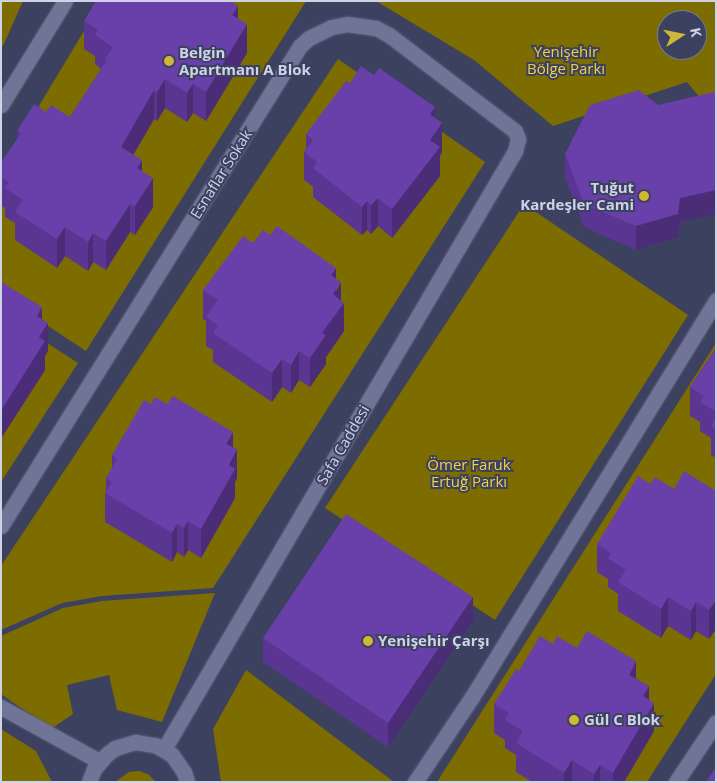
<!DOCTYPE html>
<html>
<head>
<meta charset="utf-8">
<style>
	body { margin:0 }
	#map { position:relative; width:717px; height:783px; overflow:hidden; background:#3d4160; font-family:"Open Sans",sans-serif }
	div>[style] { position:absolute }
	.green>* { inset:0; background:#7d6c00 }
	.roads { filter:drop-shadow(0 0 1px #5b5e78) drop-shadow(0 0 1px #5b5e78) }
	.street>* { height:15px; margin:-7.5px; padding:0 7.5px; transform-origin:7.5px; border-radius:7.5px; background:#707597 }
	.wall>* { inset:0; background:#5a3692 }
	.shaded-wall>* { inset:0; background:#4a2c77 }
	.building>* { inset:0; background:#693faa }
	.dots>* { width:14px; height:14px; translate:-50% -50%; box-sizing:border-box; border:2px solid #3d4160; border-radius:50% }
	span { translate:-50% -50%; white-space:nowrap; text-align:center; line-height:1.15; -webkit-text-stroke:4px #3d4160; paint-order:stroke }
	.park-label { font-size:15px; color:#edd246 }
	.poi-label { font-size:15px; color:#cfd3e6; font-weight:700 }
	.left { translate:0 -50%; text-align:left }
	.right { translate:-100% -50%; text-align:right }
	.street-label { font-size:15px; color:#cfd3e6 }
	.frame { position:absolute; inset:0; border:2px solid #cfd3e6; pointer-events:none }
	.north { position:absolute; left:657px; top:10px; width:50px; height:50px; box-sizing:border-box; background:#3d4160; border:1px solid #777b96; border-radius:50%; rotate:79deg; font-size:14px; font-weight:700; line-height:20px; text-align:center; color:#cfd3e6 }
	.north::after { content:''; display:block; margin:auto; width:18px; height:22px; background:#d0b736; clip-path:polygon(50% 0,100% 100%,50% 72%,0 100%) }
</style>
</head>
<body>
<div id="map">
	<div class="green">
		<i style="clip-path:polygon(1px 1px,23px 1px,3px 46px,1px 45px)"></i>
		<i style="clip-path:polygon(102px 1px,306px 1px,86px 351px,1px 295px,1px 169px)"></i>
		<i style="clip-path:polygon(evenodd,376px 1px,716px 1px,716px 97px,705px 104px,687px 82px,553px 126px,474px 60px,376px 1px,667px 20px,697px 20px,697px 50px,667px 50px,667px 20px)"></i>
		<i style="clip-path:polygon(338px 59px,485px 162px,213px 588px,102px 596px,62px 603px,1px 630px,1px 566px)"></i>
		<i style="clip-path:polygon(524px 204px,688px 315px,495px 620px,325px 508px)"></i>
		<i style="clip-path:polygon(1px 313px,78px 363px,1px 482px)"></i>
		<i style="clip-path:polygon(716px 343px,716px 674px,647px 782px,437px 782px)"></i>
		<i style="clip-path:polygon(215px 593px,162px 722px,117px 710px,109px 675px,67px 685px,73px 714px,51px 729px,1px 694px,1px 636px,63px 608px,102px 601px)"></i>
		<i style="clip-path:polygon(246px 670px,394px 782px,221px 782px,213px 729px)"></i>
		<i style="clip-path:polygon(1px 729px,36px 751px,52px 782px,1px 782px)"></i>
		<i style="clip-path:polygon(139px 771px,148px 774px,156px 782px,115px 782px,129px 772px)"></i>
	</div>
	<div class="roads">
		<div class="street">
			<i style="left:1px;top:105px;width:122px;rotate:-58.4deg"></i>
			<i style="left:1px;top:526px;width:566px;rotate:-58.08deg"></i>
			<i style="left:300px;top:46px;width:12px;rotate:-42deg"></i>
			<i style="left:309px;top:38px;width:25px;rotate:-26deg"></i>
			<i style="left:332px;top:27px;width:15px;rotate:-11deg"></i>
			<i style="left:347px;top:24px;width:29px;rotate:8deg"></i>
			<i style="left:376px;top:28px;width:15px;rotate:28deg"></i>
			<i style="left:389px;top:35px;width:158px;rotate:37.3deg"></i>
			<i style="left:515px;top:131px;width:9px;rotate:69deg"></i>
			<i style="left:518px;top:139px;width:12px;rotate:104deg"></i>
			<i style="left:515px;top:151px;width:693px;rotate:120.41deg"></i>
			<i style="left:1px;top:707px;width:112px;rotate:28.9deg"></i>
			<i style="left:89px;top:782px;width:14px;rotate:-69deg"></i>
			<i style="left:94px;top:769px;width:20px;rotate:-49deg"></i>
			<i style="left:107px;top:754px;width:10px;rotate:-37deg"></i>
			<i style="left:115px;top:748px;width:21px;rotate:-17deg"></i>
			<i style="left:135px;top:742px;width:20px;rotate:9deg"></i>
			<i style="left:155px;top:745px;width:20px;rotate:30deg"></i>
			<i style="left:172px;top:755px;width:21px;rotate:55deg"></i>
			<i style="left:184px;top:772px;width:10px;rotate:73deg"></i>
			<i style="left:415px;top:782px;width:102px;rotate:-56.2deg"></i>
			<i style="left:472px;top:697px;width:466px;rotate:-58.4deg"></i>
			<i style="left:676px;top:782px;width:72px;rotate:-56.3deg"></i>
		</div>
	</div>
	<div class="wall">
		<i style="clip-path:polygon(238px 18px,247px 53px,206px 121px,193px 113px,187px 122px,165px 108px,157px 121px,154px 119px,133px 155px,142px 171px,153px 207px,135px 235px,130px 232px,106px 270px,93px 262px,88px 271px,65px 256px,57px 268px,15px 240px,15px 223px,5px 217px,5px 208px,1px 206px,1px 163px,17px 139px,17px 131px,46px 112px,70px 117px,101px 69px,95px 64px,95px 56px,84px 49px,84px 21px)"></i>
		<i style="clip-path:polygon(716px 98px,716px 214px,680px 222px,678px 237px,636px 250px,584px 227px,565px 178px,565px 154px,658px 105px)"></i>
		<i style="clip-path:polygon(435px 118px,442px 152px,440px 156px,440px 176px,392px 238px,378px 226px,371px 234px,367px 230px,362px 235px,313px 197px,313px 187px,304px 180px,304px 152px,306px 149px,306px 134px)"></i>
		<i style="clip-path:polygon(253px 243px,341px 301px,344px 331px,326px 357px,326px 364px,310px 387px,299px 380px,291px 393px,282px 387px,272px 402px,213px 362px,213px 350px,206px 346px,206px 321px,203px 319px,203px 290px)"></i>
		<i style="clip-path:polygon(1px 282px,42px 319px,48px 351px,45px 356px,45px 370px,2px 437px,1px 437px)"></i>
		<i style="clip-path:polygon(716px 348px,716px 458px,711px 455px,711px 438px,700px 431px,700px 422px,690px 416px,690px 387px)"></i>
		<i style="clip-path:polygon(233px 447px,237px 478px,235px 482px,235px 498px,201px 558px,188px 550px,184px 557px,177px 552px,172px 562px,105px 522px,105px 493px,106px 492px,106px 478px,112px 469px,112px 455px)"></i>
		<i style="clip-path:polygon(650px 484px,674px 489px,716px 491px,709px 639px,696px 631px,691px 640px,668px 626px,661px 638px,618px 611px,618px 594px,608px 587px,608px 579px,597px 572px,597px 544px)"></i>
		<i style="clip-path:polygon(473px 621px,388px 747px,263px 662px,263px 638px)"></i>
		<i style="clip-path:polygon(553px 644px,577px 648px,636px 679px,649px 699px,654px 731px,624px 782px,532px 782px,516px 772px,516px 755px,505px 748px,505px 740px,494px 733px,494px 704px,519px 671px)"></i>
	</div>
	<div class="shaded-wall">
		<i style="clip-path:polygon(238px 6px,238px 35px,232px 15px)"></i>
		<i style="clip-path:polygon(247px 24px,247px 53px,206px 121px,206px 92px)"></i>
		<i style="clip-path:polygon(165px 79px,165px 108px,157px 121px,157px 92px)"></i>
		<i style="clip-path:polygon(193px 84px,193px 113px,187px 122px,187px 93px)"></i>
		<i style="clip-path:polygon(154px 90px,154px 119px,121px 176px,121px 147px)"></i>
		<i style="clip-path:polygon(435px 107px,435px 133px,442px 123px,442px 152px,440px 156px,440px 176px,392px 238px,392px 209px,430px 114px)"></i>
		<i style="clip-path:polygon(142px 160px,142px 189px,137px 168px)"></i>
		<i style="clip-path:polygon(153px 178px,153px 207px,135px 235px,135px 206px)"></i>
		<i style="clip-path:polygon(716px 190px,716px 214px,680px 222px,678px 237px,636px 250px,636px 226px,680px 198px)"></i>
		<i style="clip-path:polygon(378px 198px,378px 226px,371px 234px,371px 205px)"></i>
		<i style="clip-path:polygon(367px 201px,367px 230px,362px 235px,362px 207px)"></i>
		<i style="clip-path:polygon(130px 204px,130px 232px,106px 270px,106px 241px)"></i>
		<i style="clip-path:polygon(65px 227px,65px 256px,57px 268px,57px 239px)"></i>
		<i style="clip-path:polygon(93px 233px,93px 262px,88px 271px,88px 242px)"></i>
		<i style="clip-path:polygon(336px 268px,336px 291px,341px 282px,341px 307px,344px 303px,344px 331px,326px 357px,326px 364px,310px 387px,310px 358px,322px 333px,331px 275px)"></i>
		<i style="clip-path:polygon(42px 307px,42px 331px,48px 323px,48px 351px,45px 356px,45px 370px,2px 437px,2px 409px,37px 316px)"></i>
		<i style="clip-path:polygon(299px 351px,299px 380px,291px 393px,291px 365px)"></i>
		<i style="clip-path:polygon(282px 359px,282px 387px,272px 402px,272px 373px)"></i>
		<i style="clip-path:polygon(233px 432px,233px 457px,237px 449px,237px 478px,235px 482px,235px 498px,201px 558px,201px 529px,226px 444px)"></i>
		<i style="clip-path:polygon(188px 521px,188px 550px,184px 557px,184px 528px)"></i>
		<i style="clip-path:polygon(177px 524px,177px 552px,172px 562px,172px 533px)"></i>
		<i style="clip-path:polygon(473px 597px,473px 621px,388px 747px,388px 723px)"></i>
		<i style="clip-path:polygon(668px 597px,668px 626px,661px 638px,661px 609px)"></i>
		<i style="clip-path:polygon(716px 600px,716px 629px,709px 639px,709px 610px)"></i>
		<i style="clip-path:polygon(696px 602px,696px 631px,691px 640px,691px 611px)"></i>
		<i style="clip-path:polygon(636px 661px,636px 690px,629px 675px)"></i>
		<i style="clip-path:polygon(649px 686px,649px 712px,654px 703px,654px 731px,624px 782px,613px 782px,613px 773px,643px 696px)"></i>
		<i style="clip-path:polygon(572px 760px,572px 782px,564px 782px,564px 773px)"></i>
		<i style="clip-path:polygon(600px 765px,600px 782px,594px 782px,594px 774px)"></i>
	</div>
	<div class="building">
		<i style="clip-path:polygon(96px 1px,231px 1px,238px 6px,232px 15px,247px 24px,206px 92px,193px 84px,187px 93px,165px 79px,157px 92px,154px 90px,121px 147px,142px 160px,137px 168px,153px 178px,135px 206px,130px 204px,106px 241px,93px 233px,88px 242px,65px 227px,57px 239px,15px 212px,23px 200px,5px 188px,9px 182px,1px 177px,1px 163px,21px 133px,17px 131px,34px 104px,46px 112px,51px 105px,70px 117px,107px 60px,105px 59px,113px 47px,95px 35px,98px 30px,84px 21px)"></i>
		<i style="clip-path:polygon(361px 66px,374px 75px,379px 68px,435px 107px,430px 114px,442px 123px,430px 140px,440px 147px,392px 209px,378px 198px,371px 205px,367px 201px,362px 207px,313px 168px,317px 162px,304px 152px,313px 140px,306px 134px,346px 81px,350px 83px)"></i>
		<i style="clip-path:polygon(639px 90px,658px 105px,714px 92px,716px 98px,716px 190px,680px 198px,678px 214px,636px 226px,584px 204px,565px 154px,590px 105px)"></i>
		<i style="clip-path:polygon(277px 226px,336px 268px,331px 275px,341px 282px,333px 294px,344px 303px,322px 333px,326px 335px,310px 358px,299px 351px,291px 365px,282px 359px,272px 373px,213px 333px,218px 325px,206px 317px,218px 300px,203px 290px,243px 236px,253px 243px,263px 230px,270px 235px)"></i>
		<i style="clip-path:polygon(1px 282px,42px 307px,37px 316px,48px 323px,39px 337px,45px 341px,2px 409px,1px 408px)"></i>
		<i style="clip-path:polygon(716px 348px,716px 412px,700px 402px,704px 396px,690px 387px)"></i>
		<i style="clip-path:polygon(173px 396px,233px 432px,226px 444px,237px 449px,229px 465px,235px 469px,201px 529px,188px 521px,184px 528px,177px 524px,172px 533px,105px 493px,112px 482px,106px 478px,117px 459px,112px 455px,144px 400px,151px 404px,155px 397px,167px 404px)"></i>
		<i style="clip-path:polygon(716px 418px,716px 429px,711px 426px)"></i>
		<i style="clip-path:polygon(684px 471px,716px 491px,716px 600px,709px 610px,696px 602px,691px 611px,668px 597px,661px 609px,618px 582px,626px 570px,608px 558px,611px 553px,597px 544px,638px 476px,650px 484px,655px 477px,674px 489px)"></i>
		<i style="clip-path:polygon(346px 514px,473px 597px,388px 723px,263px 638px)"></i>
		<i style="clip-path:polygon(587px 631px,636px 661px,629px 675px,649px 686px,643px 696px,654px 703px,613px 773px,600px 765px,594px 774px,572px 760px,564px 773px,516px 743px,523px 731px,505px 720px,509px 713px,494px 704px,516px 669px,519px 671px,540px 636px,553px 644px,557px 636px,577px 648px)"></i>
		<i style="clip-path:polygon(716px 767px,716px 782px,706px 782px)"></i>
	</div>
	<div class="dots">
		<i style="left:169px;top:61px;background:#d0b736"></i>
		<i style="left:644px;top:196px;background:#d0b736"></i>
		<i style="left:368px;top:641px;background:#d0b736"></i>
		<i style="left:574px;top:720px;background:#d0b736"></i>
	</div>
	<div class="park-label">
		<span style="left:566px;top:60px">Yenişehir<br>Bölge Parkı</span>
		<span style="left:469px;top:473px">Ömer Faruk<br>Ertuğ Parkı</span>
	</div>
	<div class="poi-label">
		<span class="left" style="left:179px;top:61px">Belgin<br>Apartmanı A Blok</span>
		<span class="right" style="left:634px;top:196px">Tuğut<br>Kardeşler Cami</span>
		<span class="left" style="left:378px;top:641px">Yenişehir Çarşı</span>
		<span class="left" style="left:584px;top:720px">Gül C Blok</span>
	</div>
	<div class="street-label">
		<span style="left:221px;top:174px;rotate:-58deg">Esnaflar Sokak</span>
		<span style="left:343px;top:445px;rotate:-60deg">Safa Caddesi</span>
	</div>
	<div class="frame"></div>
	<div class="north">K</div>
</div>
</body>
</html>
